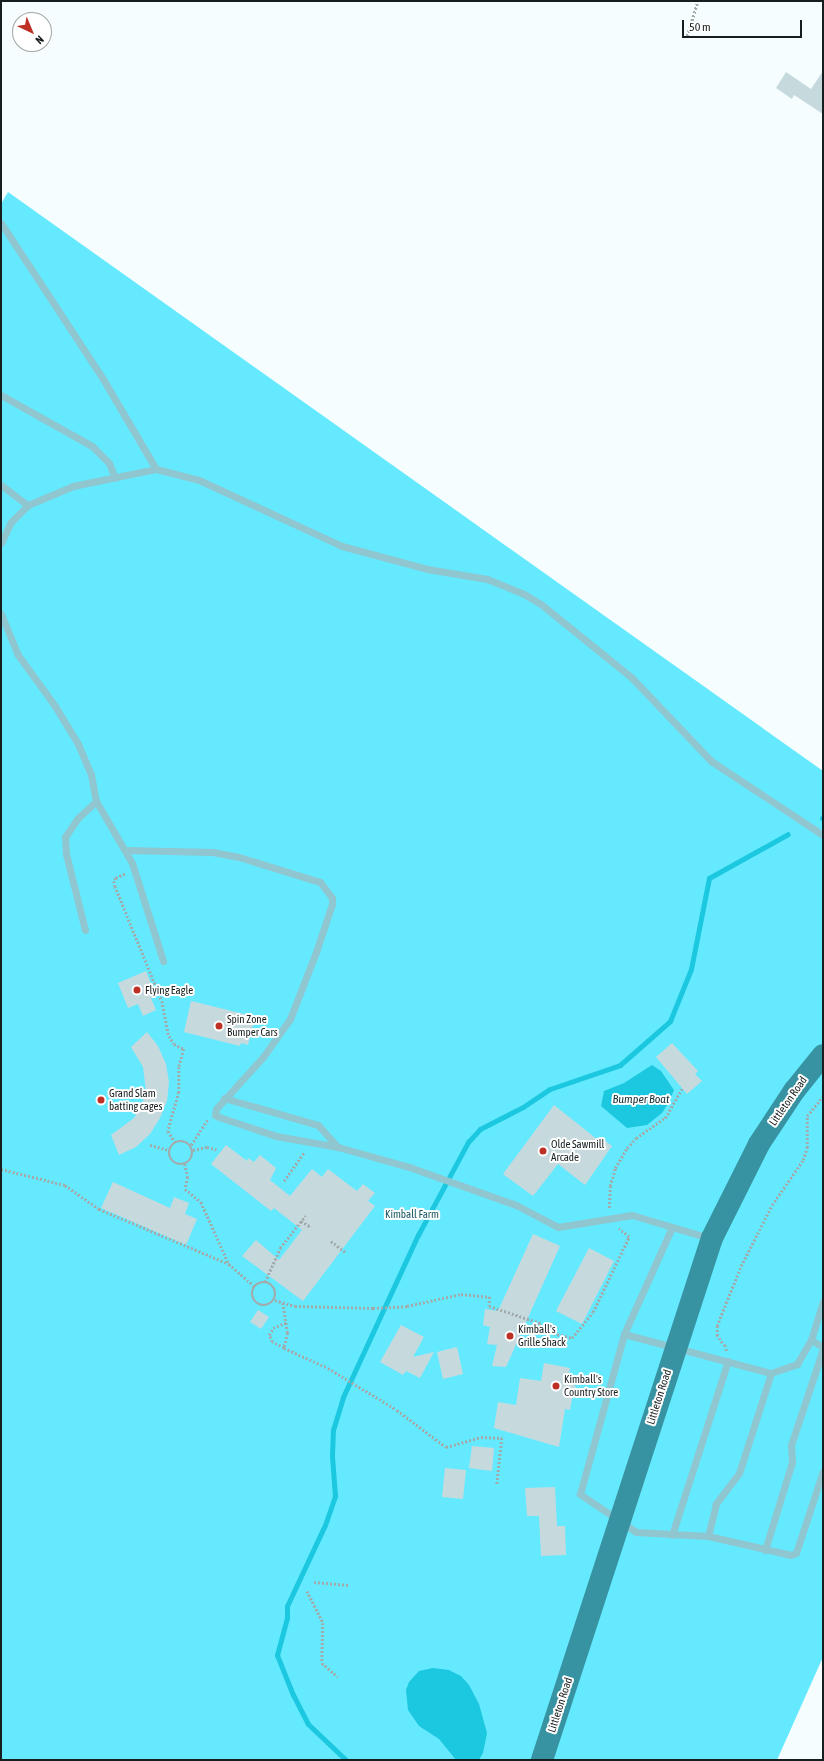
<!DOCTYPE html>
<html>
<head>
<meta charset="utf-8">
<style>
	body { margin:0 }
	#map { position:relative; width:824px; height:1761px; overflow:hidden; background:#f5fdfe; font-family:"Asap Condensed",sans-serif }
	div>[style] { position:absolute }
	.green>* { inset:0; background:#65e9fe }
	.water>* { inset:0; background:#1bc8df }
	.stream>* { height:5px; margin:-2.5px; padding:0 2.5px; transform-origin:2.5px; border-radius:2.5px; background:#1bc8df }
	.building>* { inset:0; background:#c6dade }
	.path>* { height:2.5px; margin-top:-1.25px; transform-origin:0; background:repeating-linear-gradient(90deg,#a2aaab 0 2px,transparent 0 4px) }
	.path>.ring { margin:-1.25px; padding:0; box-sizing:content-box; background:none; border:2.5px solid #a2aaab; border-radius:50% }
	.lane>* { height:7px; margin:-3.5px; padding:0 3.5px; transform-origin:3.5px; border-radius:3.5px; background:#8fc6cf }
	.primary>* { height:22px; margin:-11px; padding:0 11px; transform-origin:11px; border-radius:11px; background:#3793a1 }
	.dots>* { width:11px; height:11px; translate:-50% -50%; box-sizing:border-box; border:2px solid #fff; border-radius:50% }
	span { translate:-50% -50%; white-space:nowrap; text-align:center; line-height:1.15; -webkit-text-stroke:4px #fff; paint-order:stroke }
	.poi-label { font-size:11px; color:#171e1f }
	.left { translate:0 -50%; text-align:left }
	.street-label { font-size:11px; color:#171e1f }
	.park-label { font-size:11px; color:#195862 }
	.water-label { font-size:12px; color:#183135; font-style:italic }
	.frame { position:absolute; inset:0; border:2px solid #171e1f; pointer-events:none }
	.north { position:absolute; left:12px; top:12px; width:40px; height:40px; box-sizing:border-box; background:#fff; border:1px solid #a2a5a5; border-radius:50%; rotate:136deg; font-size:11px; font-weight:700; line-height:16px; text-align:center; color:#171e1f }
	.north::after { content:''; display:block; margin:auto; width:14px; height:18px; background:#bd3023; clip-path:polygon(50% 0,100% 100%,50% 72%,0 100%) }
	.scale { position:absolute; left:682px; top:20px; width:120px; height:18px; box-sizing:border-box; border:2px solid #171e1f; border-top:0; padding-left:5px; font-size:12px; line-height:14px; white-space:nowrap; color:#171e1f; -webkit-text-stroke:3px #fff; paint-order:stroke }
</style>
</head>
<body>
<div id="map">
	<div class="green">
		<i style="clip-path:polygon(8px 192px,823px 771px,823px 1657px,777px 1760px,1px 1760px,1px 204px)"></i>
	</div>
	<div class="water">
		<i style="clip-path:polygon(652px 1065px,661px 1071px,674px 1090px,669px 1102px,662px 1113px,647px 1125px,627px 1128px,601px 1106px,604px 1091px,624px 1083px)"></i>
		<i style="clip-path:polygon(433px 1668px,449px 1670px,461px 1676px,469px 1685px,479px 1704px,487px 1733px,483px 1753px,479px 1760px,456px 1760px,439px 1739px,419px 1726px,408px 1710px,406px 1690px,409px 1682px,419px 1671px)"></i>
	</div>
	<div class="stream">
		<i style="left:822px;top:818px;width:1px"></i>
		<i style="left:346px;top:1760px;width:52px;rotate:-136.5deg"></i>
		<i style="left:308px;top:1724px;width:33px;rotate:-117deg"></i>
		<i style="left:293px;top:1695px;width:43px;rotate:-111.8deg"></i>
		<i style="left:277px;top:1655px;width:38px;rotate:-75deg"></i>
		<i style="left:287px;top:1618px;width:12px;rotate:-90deg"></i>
		<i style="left:287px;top:1606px;width:89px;rotate:-64.9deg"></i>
		<i style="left:325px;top:1525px;width:31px;rotate:-71deg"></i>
		<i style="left:335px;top:1496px;width:40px;rotate:-94.3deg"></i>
		<i style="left:332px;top:1456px;width:26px;rotate:-88deg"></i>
		<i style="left:333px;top:1430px;width:34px;rotate:-73deg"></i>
		<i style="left:343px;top:1397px;width:179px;rotate:-65.2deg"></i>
		<i style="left:418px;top:1235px;width:106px;rotate:-61.7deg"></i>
		<i style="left:468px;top:1142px;width:18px;rotate:-47deg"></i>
		<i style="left:480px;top:1129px;width:48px;rotate:-27.1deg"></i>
		<i style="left:523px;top:1107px;width:32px;rotate:-34deg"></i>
		<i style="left:550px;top:1089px;width:74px;rotate:-18.9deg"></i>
		<i style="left:620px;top:1065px;width:67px;rotate:-41.3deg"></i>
		<i style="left:670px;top:1021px;width:56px;rotate:-68deg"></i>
		<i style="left:691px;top:969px;width:93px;rotate:-78.8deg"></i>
		<i style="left:709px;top:878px;width:90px;rotate:-29.1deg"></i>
	</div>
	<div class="building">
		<i style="clip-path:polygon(823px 71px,823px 114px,794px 95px,792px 99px,776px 88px,786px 72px,811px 89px)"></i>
		<i style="clip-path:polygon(146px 971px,156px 997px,151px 998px,156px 1010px,143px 1016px,138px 1004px,128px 1008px,118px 983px)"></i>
		<i style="clip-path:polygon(191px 1001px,248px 1015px,247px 1019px,254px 1021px,248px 1045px,241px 1043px,240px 1046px,184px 1032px)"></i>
		<i style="clip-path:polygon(147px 1032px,158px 1046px,166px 1064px,169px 1082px,167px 1101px,160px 1118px,150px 1134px,136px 1147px,119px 1155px,111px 1135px,134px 1118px,142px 1104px,146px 1091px,143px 1067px,131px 1047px)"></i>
		<i style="clip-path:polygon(672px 1043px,698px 1071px,695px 1074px,702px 1081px,687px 1094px,656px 1057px)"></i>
		<i style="clip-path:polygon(554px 1105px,598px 1140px,600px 1137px,612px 1146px,585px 1185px,558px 1164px,533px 1196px,503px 1174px)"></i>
		<i style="clip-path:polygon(226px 1145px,247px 1161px,248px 1158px,254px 1162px,260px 1155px,276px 1168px,270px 1180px,290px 1196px,312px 1169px,322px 1177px,328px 1169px,357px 1191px,363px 1184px,375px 1193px,368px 1201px,375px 1206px,303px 1301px,242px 1256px,256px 1240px,279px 1260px,302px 1230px,274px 1208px,271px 1211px,211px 1164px)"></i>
		<i style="clip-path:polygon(113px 1182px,170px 1208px,174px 1197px,189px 1203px,185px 1214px,197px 1219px,186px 1245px,101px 1208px)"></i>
		<i style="clip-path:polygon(533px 1234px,560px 1246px,506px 1367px,492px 1366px,497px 1345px,487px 1344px,490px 1327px,483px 1325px,485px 1309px,498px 1311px)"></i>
		<i style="clip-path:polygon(589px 1248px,614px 1261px,582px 1324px,556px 1311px)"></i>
		<i style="clip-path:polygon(258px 1310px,269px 1317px,261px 1329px,250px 1322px)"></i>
		<i style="clip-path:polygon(401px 1325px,424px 1337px,413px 1357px,434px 1352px,420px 1378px,406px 1371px,403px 1375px,380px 1362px)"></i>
		<i style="clip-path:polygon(457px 1347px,463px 1374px,443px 1379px,437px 1352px)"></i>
		<i style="clip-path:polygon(544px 1363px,570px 1368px,568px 1380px,577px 1388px,573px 1393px,570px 1410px,565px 1409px,559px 1447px,494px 1428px,498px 1402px,516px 1405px,520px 1378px,541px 1381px)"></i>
		<i style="clip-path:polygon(472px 1446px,494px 1448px,492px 1471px,469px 1468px)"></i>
		<i style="clip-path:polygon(445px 1468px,466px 1470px,463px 1499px,442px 1497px)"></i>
		<i style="clip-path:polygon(555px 1487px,557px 1526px,565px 1526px,566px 1555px,541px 1556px,539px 1516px,527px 1516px,525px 1488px)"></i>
	</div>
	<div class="path">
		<i style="left:687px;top:36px;width:37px;rotate:-73deg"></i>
		<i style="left:125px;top:874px;width:10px;rotate:156deg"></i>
		<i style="left:116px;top:878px;width:4px;rotate:124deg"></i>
		<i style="left:114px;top:881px;width:5px;rotate:79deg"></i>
		<i style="left:115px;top:886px;width:124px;rotate:67.8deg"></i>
		<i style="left:162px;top:1001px;width:36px;rotate:79deg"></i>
		<i style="left:169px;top:1036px;width:9px;rotate:58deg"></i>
		<i style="left:174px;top:1044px;width:11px;rotate:27deg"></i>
		<i style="left:184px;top:1049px;width:19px;rotate:106deg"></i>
		<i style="left:179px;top:1067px;width:25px;rotate:90deg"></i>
		<i style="left:179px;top:1092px;width:41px;rotate:105.8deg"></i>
		<i style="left:168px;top:1131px;width:13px;rotate:58deg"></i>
		<i class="ring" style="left:169px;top:1141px;width:21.5px;height:21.5px"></i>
		<i style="left:150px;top:1145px;width:20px;rotate:15deg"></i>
		<i style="left:191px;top:1145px;width:30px;rotate:-57deg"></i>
		<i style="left:193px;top:1150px;width:14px;rotate:-12deg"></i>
		<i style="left:207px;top:1147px;width:11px;rotate:15deg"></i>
		<i style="left:185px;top:1164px;width:13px;rotate:77deg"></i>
		<i style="left:188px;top:1177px;width:12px;rotate:104deg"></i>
		<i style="left:185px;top:1189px;width:21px;rotate:39deg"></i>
		<i style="left:201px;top:1202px;width:68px;rotate:65.7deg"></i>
		<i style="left:229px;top:1264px;width:35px;rotate:41deg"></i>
		<i style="left:1px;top:1169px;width:66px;rotate:14deg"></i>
		<i style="left:65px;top:1185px;width:42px;rotate:35.2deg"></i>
		<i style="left:99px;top:1209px;width:141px;rotate:22.9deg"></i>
		<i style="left:284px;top:1181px;width:35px;rotate:-55deg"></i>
		<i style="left:609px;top:1208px;width:22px;rotate:-87deg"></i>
		<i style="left:610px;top:1186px;width:19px;rotate:-74deg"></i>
		<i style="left:615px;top:1168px;width:23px;rotate:-59deg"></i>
		<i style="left:627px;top:1148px;width:13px;rotate:-48deg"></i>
		<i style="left:636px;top:1138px;width:35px;rotate:-35deg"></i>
		<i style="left:665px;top:1118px;width:34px;rotate:-60deg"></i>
		<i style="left:301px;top:1221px;width:12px;rotate:31deg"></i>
		<i style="left:331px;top:1241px;width:18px;rotate:38deg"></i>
		<i class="ring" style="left:252px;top:1282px;width:21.5px;height:21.5px"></i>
		<i style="left:265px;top:1282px;width:37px;rotate:-66deg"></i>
		<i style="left:280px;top:1248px;width:41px;rotate:-52deg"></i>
		<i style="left:275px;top:1300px;width:21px;rotate:17deg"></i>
		<i style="left:295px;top:1306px;width:78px;rotate:1.5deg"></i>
		<i style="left:373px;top:1308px;width:34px;rotate:-3deg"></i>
		<i style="left:407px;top:1306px;width:55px;rotate:-12.5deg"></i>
		<i style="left:461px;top:1294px;width:29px;rotate:6deg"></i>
		<i style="left:490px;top:1297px;width:9px;rotate:96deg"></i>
		<i style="left:489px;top:1306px;width:54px;rotate:18.4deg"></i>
		<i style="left:540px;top:1323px;width:6px;rotate:108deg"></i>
		<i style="left:538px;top:1329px;width:35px;rotate:15deg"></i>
		<i style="left:572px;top:1338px;width:33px;rotate:-51deg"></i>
		<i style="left:593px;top:1312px;width:83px;rotate:-64.4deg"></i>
		<i style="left:629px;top:1237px;width:13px;rotate:-141deg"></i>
		<i style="left:283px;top:1303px;width:30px;rotate:81deg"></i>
		<i style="left:288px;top:1333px;width:16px;rotate:105deg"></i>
		<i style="left:284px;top:1348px;width:48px;rotate:24.4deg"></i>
		<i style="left:328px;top:1368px;width:81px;rotate:31.3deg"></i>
		<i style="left:397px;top:1410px;width:61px;rotate:37.1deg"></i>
		<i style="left:446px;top:1447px;width:36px;rotate:-16deg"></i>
		<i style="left:481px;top:1437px;width:21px;rotate:3deg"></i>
		<i style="left:502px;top:1438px;width:47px;rotate:96.1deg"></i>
		<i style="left:284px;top:1348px;width:13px;rotate:-153deg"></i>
		<i style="left:272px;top:1342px;width:8px;rotate:-113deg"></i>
		<i style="left:269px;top:1335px;width:8px;rotate:-60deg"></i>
		<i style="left:273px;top:1328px;width:15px;rotate:-23deg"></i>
		<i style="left:726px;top:1351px;width:5px;rotate:-101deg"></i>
		<i style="left:725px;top:1346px;width:13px;rotate:-129deg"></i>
		<i style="left:717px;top:1336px;width:10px;rotate:-90deg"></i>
		<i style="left:717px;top:1326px;width:25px;rotate:-69deg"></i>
		<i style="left:726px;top:1303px;width:40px;rotate:-68deg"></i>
		<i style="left:741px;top:1266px;width:68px;rotate:-63.1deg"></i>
		<i style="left:772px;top:1205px;width:55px;rotate:-55.4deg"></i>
		<i style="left:803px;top:1160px;width:13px;rotate:-72deg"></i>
		<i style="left:807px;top:1148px;width:32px;rotate:-90deg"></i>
		<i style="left:807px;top:1116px;width:26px;rotate:-51deg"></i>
		<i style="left:314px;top:1582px;width:35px;rotate:5deg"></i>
		<i style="left:307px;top:1591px;width:36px;rotate:63deg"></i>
		<i style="left:323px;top:1623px;width:40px;rotate:91.4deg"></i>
		<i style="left:322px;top:1663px;width:21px;rotate:41deg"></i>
	</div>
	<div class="lane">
		<i style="left:1px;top:223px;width:186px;rotate:56.8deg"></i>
		<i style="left:103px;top:379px;width:104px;rotate:59.5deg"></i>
		<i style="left:1px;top:395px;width:104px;rotate:29.3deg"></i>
		<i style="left:92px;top:446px;width:24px;rotate:45deg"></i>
		<i style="left:109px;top:463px;width:16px;rotate:68deg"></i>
		<i style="left:1px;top:485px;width:34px;rotate:37deg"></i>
		<i style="left:1px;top:543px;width:23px;rotate:-65deg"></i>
		<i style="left:11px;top:522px;width:24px;rotate:-45deg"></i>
		<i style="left:28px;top:505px;width:49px;rotate:-22.9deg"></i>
		<i style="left:73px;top:486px;width:85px;rotate:-11.6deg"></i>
		<i style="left:156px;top:469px;width:44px;rotate:14.3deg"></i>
		<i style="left:199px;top:480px;width:157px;rotate:24.8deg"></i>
		<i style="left:342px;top:546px;width:88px;rotate:15.1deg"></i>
		<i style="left:427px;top:569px;width:61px;rotate:9.5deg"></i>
		<i style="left:487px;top:579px;width:40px;rotate:22deg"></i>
		<i style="left:524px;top:594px;width:21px;rotate:31deg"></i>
		<i style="left:542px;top:605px;width:116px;rotate:39deg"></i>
		<i style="left:632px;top:678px;width:115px;rotate:46.4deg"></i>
		<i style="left:711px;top:761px;width:134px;rotate:33.5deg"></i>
		<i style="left:1px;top:614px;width:44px;rotate:67.5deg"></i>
		<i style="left:18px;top:655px;width:63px;rotate:54deg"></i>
		<i style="left:55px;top:706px;width:44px;rotate:58.8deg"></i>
		<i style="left:78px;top:744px;width:33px;rotate:67deg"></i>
		<i style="left:91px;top:774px;width:27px;rotate:80deg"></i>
		<i style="left:96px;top:801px;width:72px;rotate:59.9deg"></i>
		<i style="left:132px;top:863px;width:103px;rotate:72.4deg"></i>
		<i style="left:125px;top:850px;width:88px;rotate:1.3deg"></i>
		<i style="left:213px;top:852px;width:26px;rotate:11deg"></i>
		<i style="left:239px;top:857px;width:85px;rotate:17.2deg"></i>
		<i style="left:320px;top:882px;width:20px;rotate:53deg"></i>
		<i style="left:332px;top:898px;width:6px;rotate:90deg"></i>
		<i style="left:332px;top:904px;width:51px;rotate:108.4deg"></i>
		<i style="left:316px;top:952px;width:72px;rotate:111.2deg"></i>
		<i style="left:290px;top:1019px;width:47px;rotate:125.4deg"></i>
		<i style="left:263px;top:1057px;width:70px;rotate:132.1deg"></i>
		<i style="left:216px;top:1109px;width:6px;rotate:99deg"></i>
		<i style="left:215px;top:1115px;width:4px;rotate:27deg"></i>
		<i style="left:219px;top:1117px;width:60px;rotate:18.4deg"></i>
		<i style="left:276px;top:1136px;width:63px;rotate:10.1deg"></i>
		<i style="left:338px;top:1147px;width:77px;rotate:15.8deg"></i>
		<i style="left:412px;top:1168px;width:110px;rotate:19.6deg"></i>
		<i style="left:516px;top:1205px;width:47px;rotate:27.6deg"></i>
		<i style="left:558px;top:1227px;width:75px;rotate:-9.2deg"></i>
		<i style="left:632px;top:1215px;width:80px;rotate:16.6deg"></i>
		<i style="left:85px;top:930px;width:78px;rotate:-104deg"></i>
		<i style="left:66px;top:854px;width:17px;rotate:-93deg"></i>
		<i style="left:65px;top:837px;width:23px;rotate:-56deg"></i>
		<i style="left:78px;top:818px;width:25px;rotate:-43deg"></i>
		<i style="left:224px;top:1098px;width:98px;rotate:16deg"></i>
		<i style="left:318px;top:1125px;width:30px;rotate:48deg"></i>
		<i style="left:624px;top:1334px;width:152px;rotate:14.9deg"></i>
		<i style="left:771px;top:1373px;width:105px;rotate:107.7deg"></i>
		<i style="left:739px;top:1473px;width:39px;rotate:127deg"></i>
		<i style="left:716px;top:1504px;width:33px;rotate:104deg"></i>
		<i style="left:708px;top:1536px;width:72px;rotate:-176.8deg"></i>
		<i style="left:636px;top:1532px;width:68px;rotate:-145.8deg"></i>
		<i style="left:580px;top:1494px;width:166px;rotate:-74.6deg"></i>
		<i style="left:624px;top:1334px;width:117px;rotate:-65.8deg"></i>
		<i style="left:811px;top:1340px;width:14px;rotate:30deg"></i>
		<i style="left:771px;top:1373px;width:28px;rotate:-19deg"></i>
		<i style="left:797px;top:1364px;width:28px;rotate:-60deg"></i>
		<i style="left:811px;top:1340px;width:41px;rotate:-72.9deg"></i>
		<i style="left:672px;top:1535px;width:183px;rotate:-72.2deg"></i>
		<i style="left:708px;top:1536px;width:85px;rotate:12.9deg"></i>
		<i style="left:791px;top:1555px;width:5px;rotate:-22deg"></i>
		<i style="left:796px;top:1553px;width:86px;rotate:-71.8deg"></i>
		<i style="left:765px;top:1550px;width:92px;rotate:-72.9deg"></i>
		<i style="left:792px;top:1462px;width:17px;rotate:-93deg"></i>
		<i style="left:791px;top:1445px;width:101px;rotate:-71.6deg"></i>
	</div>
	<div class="primary">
		<i style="left:542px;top:1760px;width:549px;rotate:-71.96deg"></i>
		<i style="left:712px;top:1238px;width:105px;rotate:-63.4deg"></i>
		<i style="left:759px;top:1144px;width:64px;rotate:-56.6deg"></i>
		<i style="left:794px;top:1091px;width:46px;rotate:-51.1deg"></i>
	</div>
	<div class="dots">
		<i style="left:137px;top:990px;background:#bd3023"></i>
		<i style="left:219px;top:1026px;background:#bd3023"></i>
		<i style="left:101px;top:1100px;background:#bd3023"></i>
		<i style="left:543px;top:1151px;background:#bd3023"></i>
		<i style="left:510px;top:1336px;background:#bd3023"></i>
		<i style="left:556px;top:1386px;background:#bd3023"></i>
	</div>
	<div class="poi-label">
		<span class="left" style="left:145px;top:990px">Flying Eagle</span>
		<span class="left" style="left:227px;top:1026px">Spin Zone<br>Bumper Cars</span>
		<span class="left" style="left:109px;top:1100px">Grand Slam<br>batting cages</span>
		<span class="left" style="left:551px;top:1151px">Olde Sawmill<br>Arcade</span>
		<span class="left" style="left:518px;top:1336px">Kimball's<br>Grille Shack</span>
		<span class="left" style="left:564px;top:1386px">Kimball's<br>Country Store</span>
	</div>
	<div class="street-label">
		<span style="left:788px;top:1101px;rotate:-55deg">Littleton Road</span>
		<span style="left:659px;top:1397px;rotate:-72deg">Littleton Road</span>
		<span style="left:560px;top:1705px;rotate:-72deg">Littleton Road</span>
	</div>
	<div class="park-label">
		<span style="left:412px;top:1214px">Kimball Farm</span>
	</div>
	<div class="water-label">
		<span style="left:641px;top:1100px">Bumper Boat</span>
	</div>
	<div class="frame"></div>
	<div class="north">N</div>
	<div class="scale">50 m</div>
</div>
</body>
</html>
